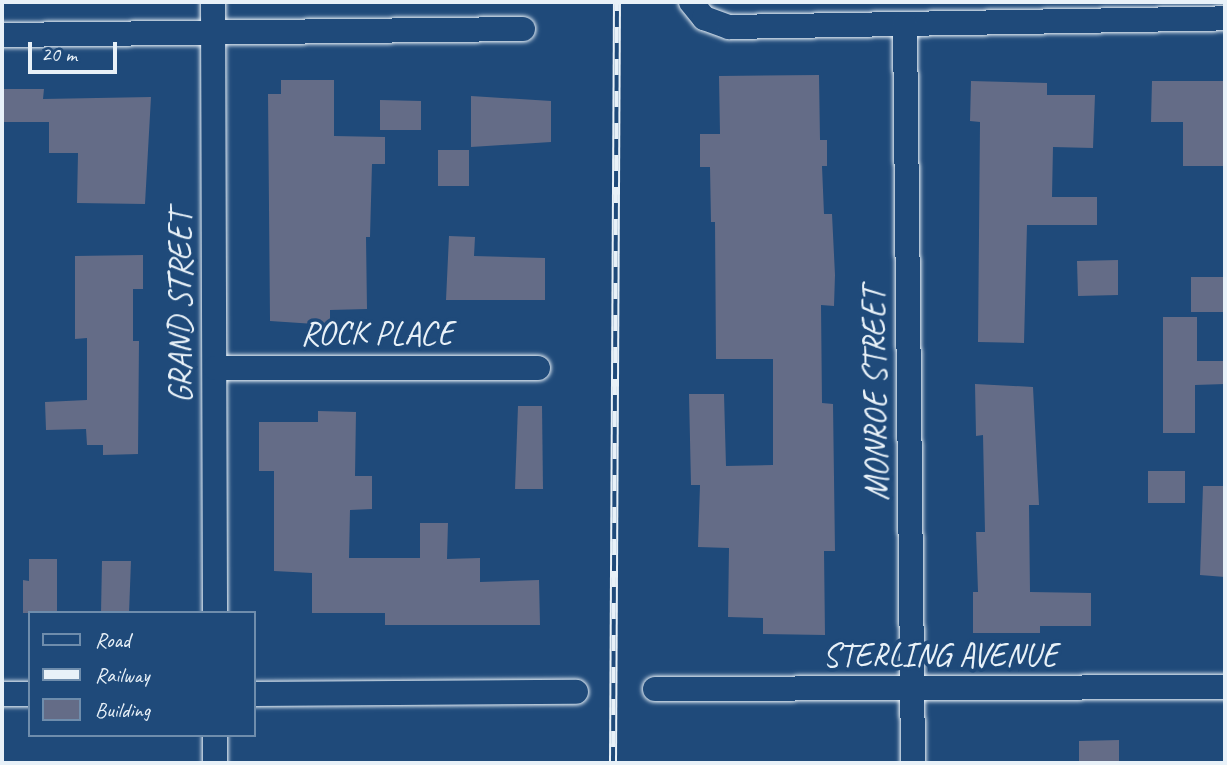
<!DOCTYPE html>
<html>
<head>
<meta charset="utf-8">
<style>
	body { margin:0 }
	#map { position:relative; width:1227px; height:765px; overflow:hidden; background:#1f4a7a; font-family:Caveat,sans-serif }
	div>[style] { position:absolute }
	.building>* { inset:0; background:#646c87 }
	.roads { filter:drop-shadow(0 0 2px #e8f1f8) drop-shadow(0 0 2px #e8f1f8) }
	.street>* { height:24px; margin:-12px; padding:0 12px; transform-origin:12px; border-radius:12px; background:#1f4a7a }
	.rail>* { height:8px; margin-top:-4px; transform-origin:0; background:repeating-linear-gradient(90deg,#1f4a7a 0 16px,#e8f1f8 0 32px); box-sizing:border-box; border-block:2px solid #e8f1f8 }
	span { translate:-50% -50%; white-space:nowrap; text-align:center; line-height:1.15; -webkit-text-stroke:7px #1f4a7a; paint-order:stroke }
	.street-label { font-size:33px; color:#e8f1f8 }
	.frame { position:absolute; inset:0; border:4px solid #e8f1f8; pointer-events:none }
	.legend { position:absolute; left:28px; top:611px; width:228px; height:126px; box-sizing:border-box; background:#1f4a7a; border:2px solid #6f8dac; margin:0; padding:9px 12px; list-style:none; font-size:21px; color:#e8f1f8 }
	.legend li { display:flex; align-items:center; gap:14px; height:35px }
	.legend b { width:35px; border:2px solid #6f8dac }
	.scale { position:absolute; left:28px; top:42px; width:89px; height:32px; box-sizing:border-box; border:4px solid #e8f1f8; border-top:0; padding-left:9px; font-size:21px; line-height:24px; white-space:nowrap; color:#e8f1f8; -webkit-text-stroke:5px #1f4a7a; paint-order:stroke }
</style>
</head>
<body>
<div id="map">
	<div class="building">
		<i style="clip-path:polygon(819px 75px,820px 140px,827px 140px,827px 166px,822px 166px,824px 214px,832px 214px,835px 275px,834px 306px,821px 305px,822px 403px,833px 404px,835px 551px,824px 551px,825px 635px,763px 634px,763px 618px,728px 617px,729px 548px,698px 547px,700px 485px,691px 485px,689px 394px,724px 394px,726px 466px,773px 465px,773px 359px,716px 359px,715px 222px,711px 222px,710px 167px,700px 167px,700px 134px,720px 134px,719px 76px)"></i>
		<i style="clip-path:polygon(281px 80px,334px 80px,334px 136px,385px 137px,385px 164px,372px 164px,370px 237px,366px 237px,367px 309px,330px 310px,330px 325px,270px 321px,268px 94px,281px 94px)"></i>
		<i style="clip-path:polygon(971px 81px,1047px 83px,1047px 95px,1095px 95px,1093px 148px,1053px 147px,1052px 197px,1097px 197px,1097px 225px,1027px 225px,1024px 343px,978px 342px,980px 122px,970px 121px)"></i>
		<i style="clip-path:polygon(1152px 81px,1225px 81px,1225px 166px,1183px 166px,1183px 122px,1151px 122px)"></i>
		<i style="clip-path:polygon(2px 89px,44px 89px,43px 99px,151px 97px,145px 204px,77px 203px,78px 153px,49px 153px,49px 122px,2px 122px)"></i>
		<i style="clip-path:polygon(471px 96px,551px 101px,551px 142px,471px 147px)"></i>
		<i style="clip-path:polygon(380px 100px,421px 101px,421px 130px,380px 130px)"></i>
		<i style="clip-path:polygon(438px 150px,469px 150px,469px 186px,438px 186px)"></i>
		<i style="clip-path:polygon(449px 236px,475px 237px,474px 256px,545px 258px,545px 300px,446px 300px)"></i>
		<i style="clip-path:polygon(143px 255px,143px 289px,133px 289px,133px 341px,139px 341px,138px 454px,103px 455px,103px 445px,87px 445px,86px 429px,46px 430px,45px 402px,87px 400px,87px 338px,75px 339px,75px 256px)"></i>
		<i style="clip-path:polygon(1118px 260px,1118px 295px,1078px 296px,1077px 261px)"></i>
		<i style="clip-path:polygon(1191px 277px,1225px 277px,1225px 312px,1191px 312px)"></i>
		<i style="clip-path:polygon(1163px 317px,1197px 317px,1197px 361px,1225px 361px,1225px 384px,1195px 385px,1195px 433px,1163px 433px)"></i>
		<i style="clip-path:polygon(975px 384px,1033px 387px,1039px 505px,1029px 505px,1030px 592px,1091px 593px,1091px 626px,1040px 626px,1040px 633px,973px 633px,973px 592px,978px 592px,976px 532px,985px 532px,983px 435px,976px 436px)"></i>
		<i style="clip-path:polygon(518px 406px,542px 406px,543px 489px,515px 489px)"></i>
		<i style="clip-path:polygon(318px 411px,356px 412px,355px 476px,372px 476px,372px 509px,350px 510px,349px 558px,420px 558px,420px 523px,448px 523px,447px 559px,480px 558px,480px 582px,539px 580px,540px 625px,385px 625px,385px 613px,312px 613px,312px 573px,274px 571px,274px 471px,259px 471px,259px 422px,318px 422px)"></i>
		<i style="clip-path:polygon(1148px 471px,1185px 471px,1185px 503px,1148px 503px)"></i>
		<i style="clip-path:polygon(1203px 486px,1225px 486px,1225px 577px,1200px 575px)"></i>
		<i style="clip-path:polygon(29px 559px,57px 559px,57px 613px,23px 613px,23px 580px,29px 581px)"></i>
		<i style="clip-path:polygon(102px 561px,131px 561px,129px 613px,101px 613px)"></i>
		<i style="clip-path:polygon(1119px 740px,1119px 763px,1079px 763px,1079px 741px)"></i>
	</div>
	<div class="roads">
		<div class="street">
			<i style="left:213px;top:2px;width:611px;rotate:89.81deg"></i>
			<i style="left:691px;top:2px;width:21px;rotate:51deg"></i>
			<i style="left:704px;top:18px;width:27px;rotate:20deg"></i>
			<i style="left:729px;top:27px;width:496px;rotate:-1deg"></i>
			<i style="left:905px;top:24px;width:739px;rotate:89.38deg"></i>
			<i style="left:2px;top:35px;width:521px;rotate:-0.66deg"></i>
			<i style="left:215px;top:368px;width:323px"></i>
			<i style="left:655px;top:689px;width:570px;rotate:-0.2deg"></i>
			<i style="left:2px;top:694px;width:28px"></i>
			<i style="left:254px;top:694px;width:322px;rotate:-0.4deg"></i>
			<i style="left:215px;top:735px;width:28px;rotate:90deg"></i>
		</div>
	</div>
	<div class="rail">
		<i style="left:613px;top:763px;width:761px;rotate:-89.7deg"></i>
	</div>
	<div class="street-label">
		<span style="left:181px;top:307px;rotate:-90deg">GRAND STREET</span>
		<span style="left:377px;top:334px">ROCK PLACE</span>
		<span style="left:876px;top:394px;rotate:-91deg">MONROE STREET</span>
		<span style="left:940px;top:656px">STERLING AVENUE</span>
	</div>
	<div class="frame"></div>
	<ul class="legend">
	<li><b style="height:9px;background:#1f4a7a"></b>Road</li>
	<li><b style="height:9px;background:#e8f1f8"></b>Railway</li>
	<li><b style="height:19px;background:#646c87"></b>Building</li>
	</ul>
	<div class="scale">20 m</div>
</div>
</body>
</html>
